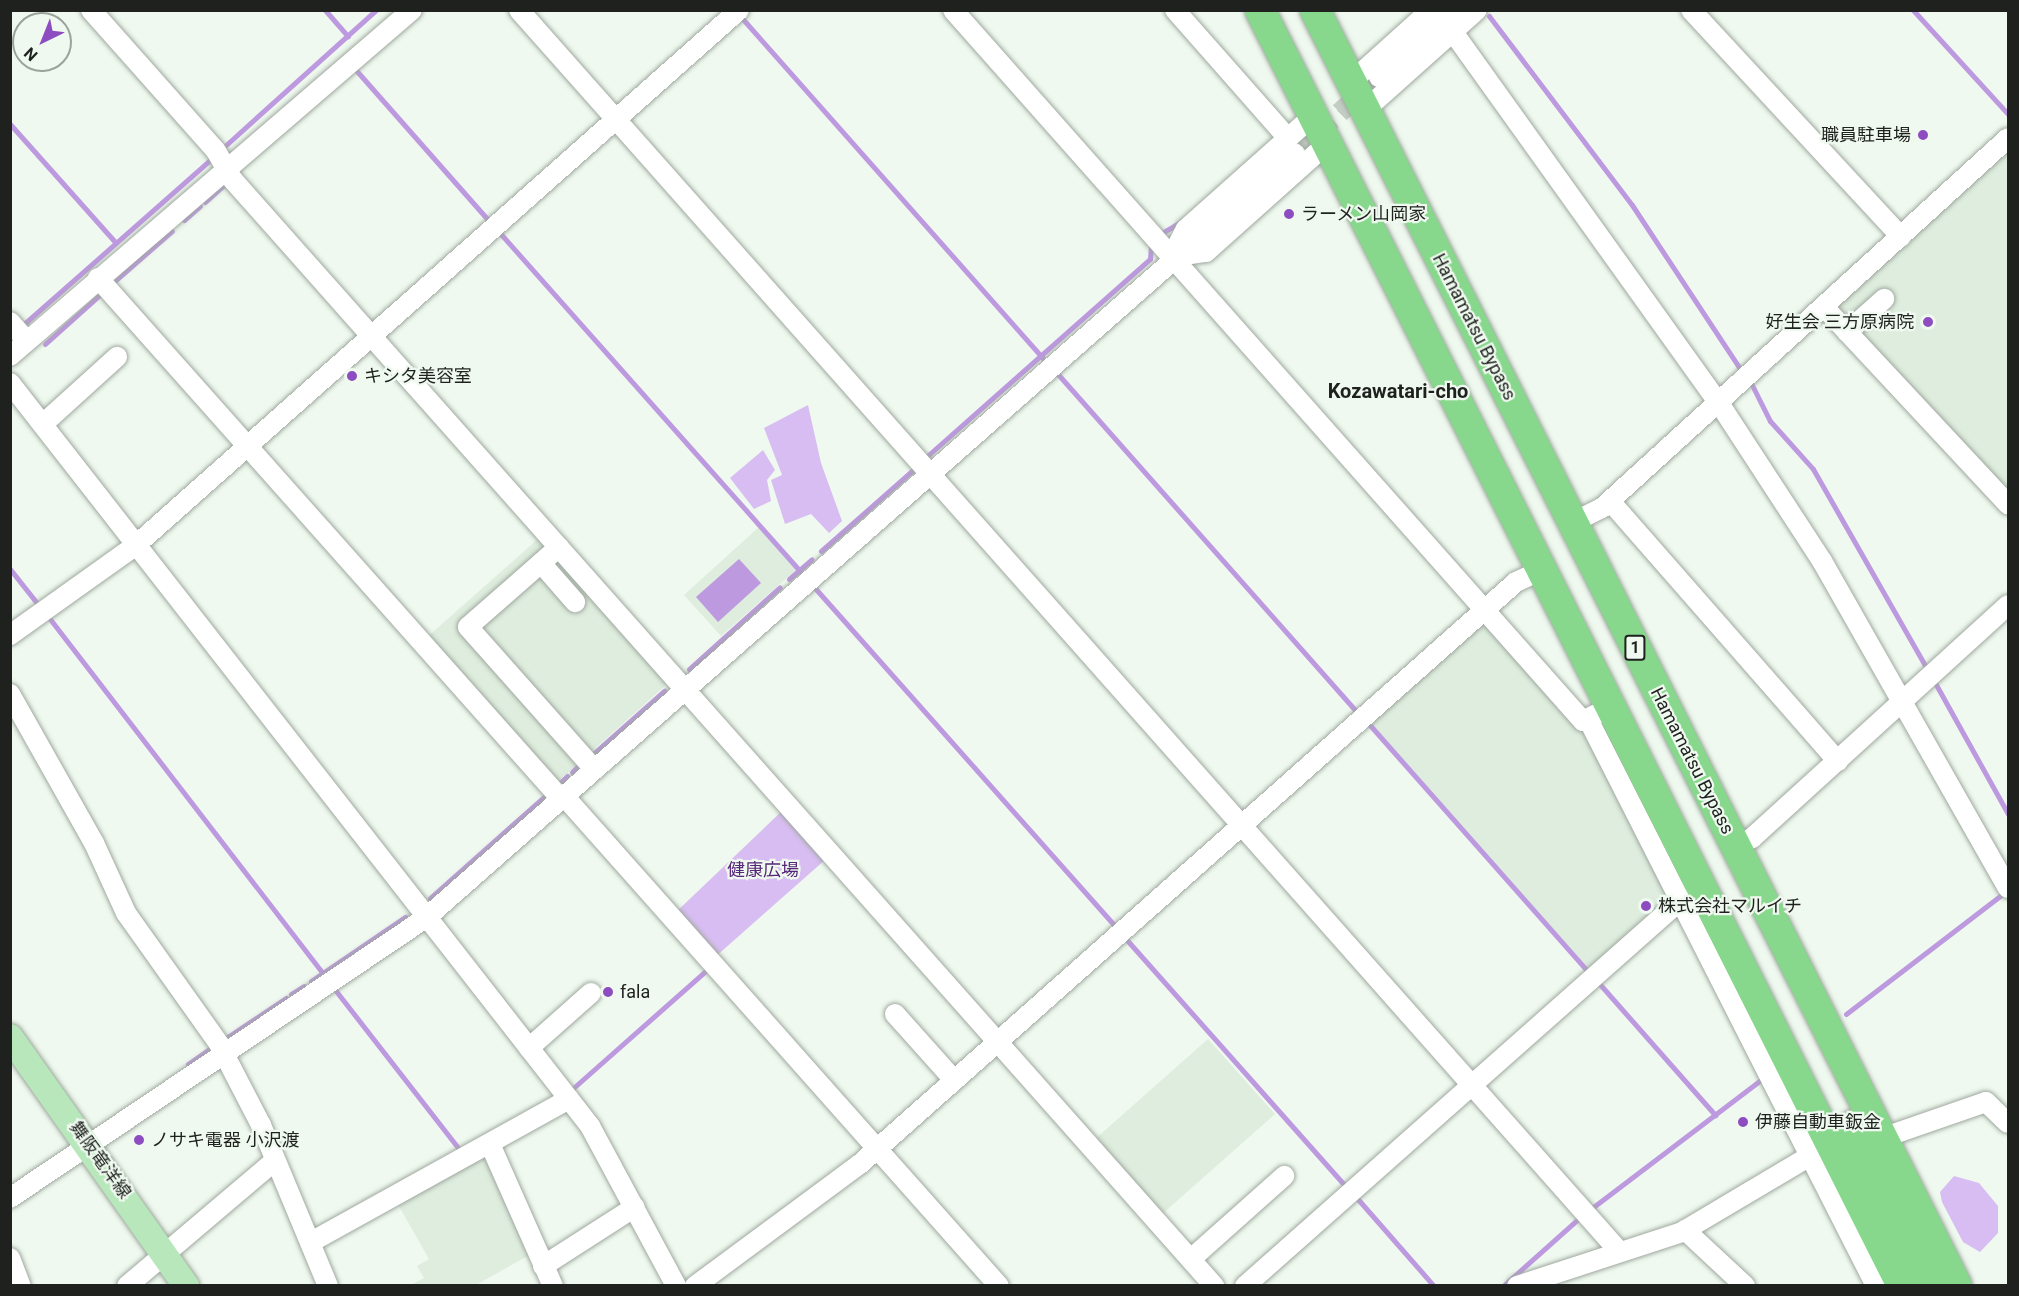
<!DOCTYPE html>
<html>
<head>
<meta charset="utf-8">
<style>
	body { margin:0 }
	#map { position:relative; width:2019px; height:1296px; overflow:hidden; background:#eff9ef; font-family:Roboto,"Noto Sans JP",sans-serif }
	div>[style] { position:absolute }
	.built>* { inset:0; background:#deedde }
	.green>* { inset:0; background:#d8bdf2 }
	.water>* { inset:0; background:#bd99df }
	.stream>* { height:5px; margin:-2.5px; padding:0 2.5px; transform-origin:2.5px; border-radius:2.5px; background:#bd99df }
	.minor-tunnel>* { height:20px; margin-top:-10px; transform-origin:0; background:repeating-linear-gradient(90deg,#c5cec5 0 20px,transparent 0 30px) }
	.roads { filter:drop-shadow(0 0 2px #9fa89f) drop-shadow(0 0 2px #9fa89f) }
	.minor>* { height:20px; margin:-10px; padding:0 10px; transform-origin:10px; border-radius:10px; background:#fff }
	.major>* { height:26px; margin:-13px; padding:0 13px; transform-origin:13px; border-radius:13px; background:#b7e7ba }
	.highway>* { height:30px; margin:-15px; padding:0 15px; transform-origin:15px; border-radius:15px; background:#87d78c }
	.dots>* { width:16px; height:16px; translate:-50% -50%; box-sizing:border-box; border:3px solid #eff9ef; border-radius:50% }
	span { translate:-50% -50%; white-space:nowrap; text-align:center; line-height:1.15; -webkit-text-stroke:4.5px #eff9ef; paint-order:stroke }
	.shield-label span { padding:2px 4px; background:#eff9ef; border:2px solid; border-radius:4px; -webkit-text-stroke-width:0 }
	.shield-label { font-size:16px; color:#1e211e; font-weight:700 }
	.poi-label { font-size:18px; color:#1e211e }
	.right { translate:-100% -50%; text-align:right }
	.left { translate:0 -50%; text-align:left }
	.street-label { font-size:18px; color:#1e211e }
	.park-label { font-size:18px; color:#562779 }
	.neighbourhood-label { font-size:20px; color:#1e211e; font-weight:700 }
	.frame { position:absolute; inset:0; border:12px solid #1e211e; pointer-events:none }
	.north { position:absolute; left:12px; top:12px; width:60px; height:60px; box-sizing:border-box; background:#eff9ef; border:2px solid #9ba39b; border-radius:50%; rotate:223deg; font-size:16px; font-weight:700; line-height:24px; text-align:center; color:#1e211e }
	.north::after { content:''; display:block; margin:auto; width:21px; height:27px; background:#8e4cc1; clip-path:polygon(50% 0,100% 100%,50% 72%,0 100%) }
</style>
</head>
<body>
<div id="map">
	<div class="built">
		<i style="clip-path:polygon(2008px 147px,2008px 494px,1839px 313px,1839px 303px)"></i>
		<i style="clip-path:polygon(759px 527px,797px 569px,721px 636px,684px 595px)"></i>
		<i style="clip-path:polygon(539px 538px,668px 683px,554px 785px,425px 639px)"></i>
		<i style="clip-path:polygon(1486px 619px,1586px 732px,1671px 901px,1591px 972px,1369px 723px)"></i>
		<i style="clip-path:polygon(1208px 1039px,1275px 1114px,1161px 1215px,1094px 1140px)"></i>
		<i style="clip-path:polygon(488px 1150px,533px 1253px,476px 1285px,411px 1285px,424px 1278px,417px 1266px,429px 1259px,396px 1201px)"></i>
	</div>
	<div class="green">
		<i style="clip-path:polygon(808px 405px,821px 463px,842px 521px,829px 533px,811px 514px,785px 524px,771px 480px,782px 475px,764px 428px)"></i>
		<i style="clip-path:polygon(763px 450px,775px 470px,767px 480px,771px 501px,754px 509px,730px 478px)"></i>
		<i style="clip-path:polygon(783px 810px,826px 859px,714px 958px,674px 914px)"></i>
		<i style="clip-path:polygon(1954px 1176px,1979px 1183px,1998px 1206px,1998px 1233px,1980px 1252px,1963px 1242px,1942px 1202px,1940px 1192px)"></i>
	</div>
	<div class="water">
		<i style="clip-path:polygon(739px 559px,761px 583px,718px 622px,696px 597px)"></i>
	</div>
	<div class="stream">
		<i style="left:325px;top:10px;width:35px;rotate:49deg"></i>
		<i style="left:1913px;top:10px;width:141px;rotate:47.6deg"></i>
		<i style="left:1489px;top:16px;width:237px;rotate:52.9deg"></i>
		<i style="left:1632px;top:205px;width:200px;rotate:56.6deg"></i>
		<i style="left:741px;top:17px;width:456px;rotate:48.5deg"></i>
		<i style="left:355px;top:69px;width:204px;rotate:48.6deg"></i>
		<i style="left:10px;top:124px;width:159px;rotate:48.3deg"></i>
		<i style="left:226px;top:145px;width:202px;rotate:-42deg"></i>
		<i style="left:205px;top:202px;width:24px;rotate:-42deg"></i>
		<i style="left:184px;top:220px;width:21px;rotate:-41deg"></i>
		<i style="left:499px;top:232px;width:455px;rotate:48.4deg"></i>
		<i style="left:1162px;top:233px;width:31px;rotate:-31deg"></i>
		<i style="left:110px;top:285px;width:82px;rotate:-41.1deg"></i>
		<i style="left:24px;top:324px;width:247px;rotate:-41.4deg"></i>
		<i style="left:45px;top:344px;width:79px;rotate:-41.9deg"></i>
		<i style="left:1056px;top:372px;width:456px;rotate:48.5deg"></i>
		<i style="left:1752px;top:385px;width:40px;rotate:63.4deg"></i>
		<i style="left:1770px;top:421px;width:64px;rotate:48.1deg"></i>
		<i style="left:1813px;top:469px;width:232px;rotate:60.3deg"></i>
		<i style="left:925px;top:458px;width:300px;rotate:-41.5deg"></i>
		<i style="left:1150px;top:259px;width:13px;rotate:-86deg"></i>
		<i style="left:821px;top:551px;width:123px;rotate:-41.4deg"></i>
		<i style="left:10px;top:569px;width:48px;rotate:51.7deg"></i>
		<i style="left:789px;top:579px;width:30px;rotate:-41deg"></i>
		<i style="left:814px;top:587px;width:453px;rotate:48.4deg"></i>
		<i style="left:50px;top:619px;width:449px;rotate:52.4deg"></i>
		<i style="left:689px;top:669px;width:122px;rotate:-42deg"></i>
		<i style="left:1934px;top:681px;width:152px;rotate:60.9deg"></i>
		<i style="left:1368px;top:723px;width:334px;rotate:48.5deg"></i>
		<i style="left:594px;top:753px;width:94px;rotate:-41.5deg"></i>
		<i style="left:572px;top:772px;width:7px;rotate:-45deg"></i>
		<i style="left:560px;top:783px;width:10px;rotate:-45deg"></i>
		<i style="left:430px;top:898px;width:154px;rotate:-41.6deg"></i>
		<i style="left:1126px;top:939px;width:332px;rotate:48.4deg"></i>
		<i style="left:311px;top:981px;width:114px;rotate:-34.2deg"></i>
		<i style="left:1597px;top:981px;width:179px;rotate:48.6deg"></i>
		<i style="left:336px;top:991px;width:205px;rotate:52.1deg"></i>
		<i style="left:291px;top:994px;width:15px;rotate:-32deg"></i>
		<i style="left:1846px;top:1014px;width:194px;rotate:-37.5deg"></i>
		<i style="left:223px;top:1040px;width:76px;rotate:-33.7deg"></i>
		<i style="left:188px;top:1064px;width:32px;rotate:-35deg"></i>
		<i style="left:571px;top:1090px;width:184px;rotate:-41.5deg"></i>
		<i style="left:1356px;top:1197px;width:118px;rotate:48.8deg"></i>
		<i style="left:1592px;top:1208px;width:215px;rotate:-37.2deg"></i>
		<i style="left:1503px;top:1286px;width:102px;rotate:-41.8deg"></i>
	</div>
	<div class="minor-tunnel">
		<i style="left:1295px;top:153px;width:113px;rotate:-42.1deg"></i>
	</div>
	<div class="roads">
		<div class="minor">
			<i style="left:91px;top:10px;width:188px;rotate:48.4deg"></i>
			<i style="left:216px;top:151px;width:32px;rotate:60deg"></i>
			<i style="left:232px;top:179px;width:1480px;rotate:48.42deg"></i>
			<i style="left:519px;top:10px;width:1658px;rotate:48.45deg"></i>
			<i style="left:953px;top:10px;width:950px;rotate:48.46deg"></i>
			<i style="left:1583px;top:721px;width:31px;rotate:-27deg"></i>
			<i style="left:1175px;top:10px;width:171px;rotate:48.6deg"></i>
			<i style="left:1691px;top:10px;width:309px;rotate:47.2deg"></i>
			<i style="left:1453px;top:32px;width:457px;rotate:54.4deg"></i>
			<i style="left:1719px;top:403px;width:189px;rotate:56.9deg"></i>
			<i style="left:1822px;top:561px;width:376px;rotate:60.4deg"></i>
			<i style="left:1379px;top:77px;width:101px;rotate:-41.8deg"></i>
			<i style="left:1351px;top:82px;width:108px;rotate:-42deg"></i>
			<i style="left:1365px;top:110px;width:150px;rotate:-41.8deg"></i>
			<i style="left:1173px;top:254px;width:28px;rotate:-63deg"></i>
			<i style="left:1186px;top:229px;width:170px;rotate:-41.7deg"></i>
			<i style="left:1177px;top:256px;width:29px;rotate:-8deg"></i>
			<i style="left:1206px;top:252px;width:162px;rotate:-41.8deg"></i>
			<i style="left:98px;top:278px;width:697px;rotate:48.37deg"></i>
			<i style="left:1824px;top:307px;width:270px;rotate:47deg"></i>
			<i style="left:10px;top:322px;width:25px;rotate:48deg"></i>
			<i style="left:1847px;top:332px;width:50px;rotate:-41.7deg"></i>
			<i style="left:10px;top:356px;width:530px;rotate:-40.72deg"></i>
			<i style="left:10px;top:383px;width:943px;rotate:52.02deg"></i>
			<i style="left:590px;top:1126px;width:182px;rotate:61.7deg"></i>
			<i style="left:43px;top:424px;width:100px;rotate:-42.2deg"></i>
			<i style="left:1610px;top:501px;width:346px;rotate:48.8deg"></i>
			<i style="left:1572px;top:523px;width:34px;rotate:-27deg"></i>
			<i style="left:1602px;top:508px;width:549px;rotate:-42.34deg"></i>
			<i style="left:559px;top:547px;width:121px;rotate:138.7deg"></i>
			<i style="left:468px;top:627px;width:190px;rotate:48.4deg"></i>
			<i style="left:541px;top:563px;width:52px;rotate:48.9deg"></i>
			<i style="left:10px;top:635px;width:155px;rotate:-35.5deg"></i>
			<i style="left:136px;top:545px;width:806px;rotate:-41.58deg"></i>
			<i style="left:10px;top:694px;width:171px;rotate:60.6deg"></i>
			<i style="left:94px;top:843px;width:77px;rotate:65.4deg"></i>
			<i style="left:126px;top:913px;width:161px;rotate:54.6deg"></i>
			<i style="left:219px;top:1044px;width:91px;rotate:62.6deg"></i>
			<i style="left:261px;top:1125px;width:174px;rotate:67.4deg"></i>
			<i style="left:1588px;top:719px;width:636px;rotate:63.07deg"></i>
			<i style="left:564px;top:796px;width:655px;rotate:48.4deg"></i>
			<i style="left:1735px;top:846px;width:19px;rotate:-25deg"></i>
			<i style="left:1752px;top:838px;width:346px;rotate:-42.3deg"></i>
			<i style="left:895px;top:1014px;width:89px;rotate:48.2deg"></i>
			<i style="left:529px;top:1048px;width:83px;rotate:-41.6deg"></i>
			<i style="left:1882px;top:1138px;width:110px;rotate:-19.1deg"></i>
			<i style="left:1986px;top:1102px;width:30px;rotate:44deg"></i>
			<i style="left:490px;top:1144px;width:155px;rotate:66.1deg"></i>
			<i style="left:10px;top:1198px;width:503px;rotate:-33.97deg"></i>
			<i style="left:427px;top:917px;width:1156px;rotate:-41.35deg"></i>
			<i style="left:1685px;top:1230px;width:82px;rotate:43deg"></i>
			<i style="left:311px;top:1242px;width:295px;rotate:-29deg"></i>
			<i style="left:10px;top:1258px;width:30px;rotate:69deg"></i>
			<i style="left:1191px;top:1259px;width:125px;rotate:-41.7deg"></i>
			<i style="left:543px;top:1266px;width:109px;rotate:-32.7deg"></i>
			<i style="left:127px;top:1286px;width:192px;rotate:-40.3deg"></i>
			<i style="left:695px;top:1286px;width:205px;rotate:-36.5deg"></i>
			<i style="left:860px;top:1164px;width:877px;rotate:-41.58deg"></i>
			<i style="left:1516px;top:582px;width:29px;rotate:-25deg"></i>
			<i style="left:1245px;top:1286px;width:572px;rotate:-41.53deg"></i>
			<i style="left:1673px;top:907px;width:17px;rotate:-28deg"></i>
			<i style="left:1517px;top:1286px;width:174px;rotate:-18.1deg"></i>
			<i style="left:1682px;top:1232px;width:149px;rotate:-30.7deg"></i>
		</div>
		<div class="major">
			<i style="left:10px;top:1037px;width:305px;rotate:54.7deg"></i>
		</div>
		<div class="highway">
			<i style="left:1260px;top:10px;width:1428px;rotate:63.29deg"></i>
			<i style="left:1315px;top:10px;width:1428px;rotate:63.29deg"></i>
			<i style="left:1854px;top:1125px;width:178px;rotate:64.4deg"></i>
		</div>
	</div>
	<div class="dots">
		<i style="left:1923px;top:135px;background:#8e4cc1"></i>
		<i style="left:1289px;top:214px;background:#8e4cc1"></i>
		<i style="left:1928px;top:322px;background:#8e4cc1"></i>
		<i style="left:352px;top:376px;background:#8e4cc1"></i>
		<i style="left:1646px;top:906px;background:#8e4cc1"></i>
		<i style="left:608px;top:992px;background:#8e4cc1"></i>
		<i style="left:1743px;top:1122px;background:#8e4cc1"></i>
		<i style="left:139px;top:1140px;background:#8e4cc1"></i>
	</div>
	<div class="shield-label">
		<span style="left:1635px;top:648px">1</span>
	</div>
	<div class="poi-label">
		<span class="right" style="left:1911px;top:135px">職員駐車場</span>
		<span class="left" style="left:1301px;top:214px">ラーメン山岡家</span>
		<span class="right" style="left:1914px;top:322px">好生会 三方原病院</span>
		<span class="left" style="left:364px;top:376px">キシタ美容室</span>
		<span class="left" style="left:1658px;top:906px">株式会社マルイチ</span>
		<span class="left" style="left:620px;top:992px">fala</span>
		<span class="left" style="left:1755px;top:1122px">伊藤自動車鈑金</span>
		<span class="left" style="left:151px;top:1140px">ノサキ電器 小沢渡</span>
	</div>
	<div class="street-label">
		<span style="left:1474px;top:327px;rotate:63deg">Hamamatsu Bypass</span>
		<span style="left:1692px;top:761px;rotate:63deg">Hamamatsu Bypass</span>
		<span style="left:100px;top:1160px;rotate:54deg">舞阪竜洋線</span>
	</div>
	<div class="park-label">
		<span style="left:763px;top:870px">健康広場</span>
	</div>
	<div class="neighbourhood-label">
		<span style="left:1398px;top:391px">Kozawatari-cho</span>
	</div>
	<div class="frame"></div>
	<div class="north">N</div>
</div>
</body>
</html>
